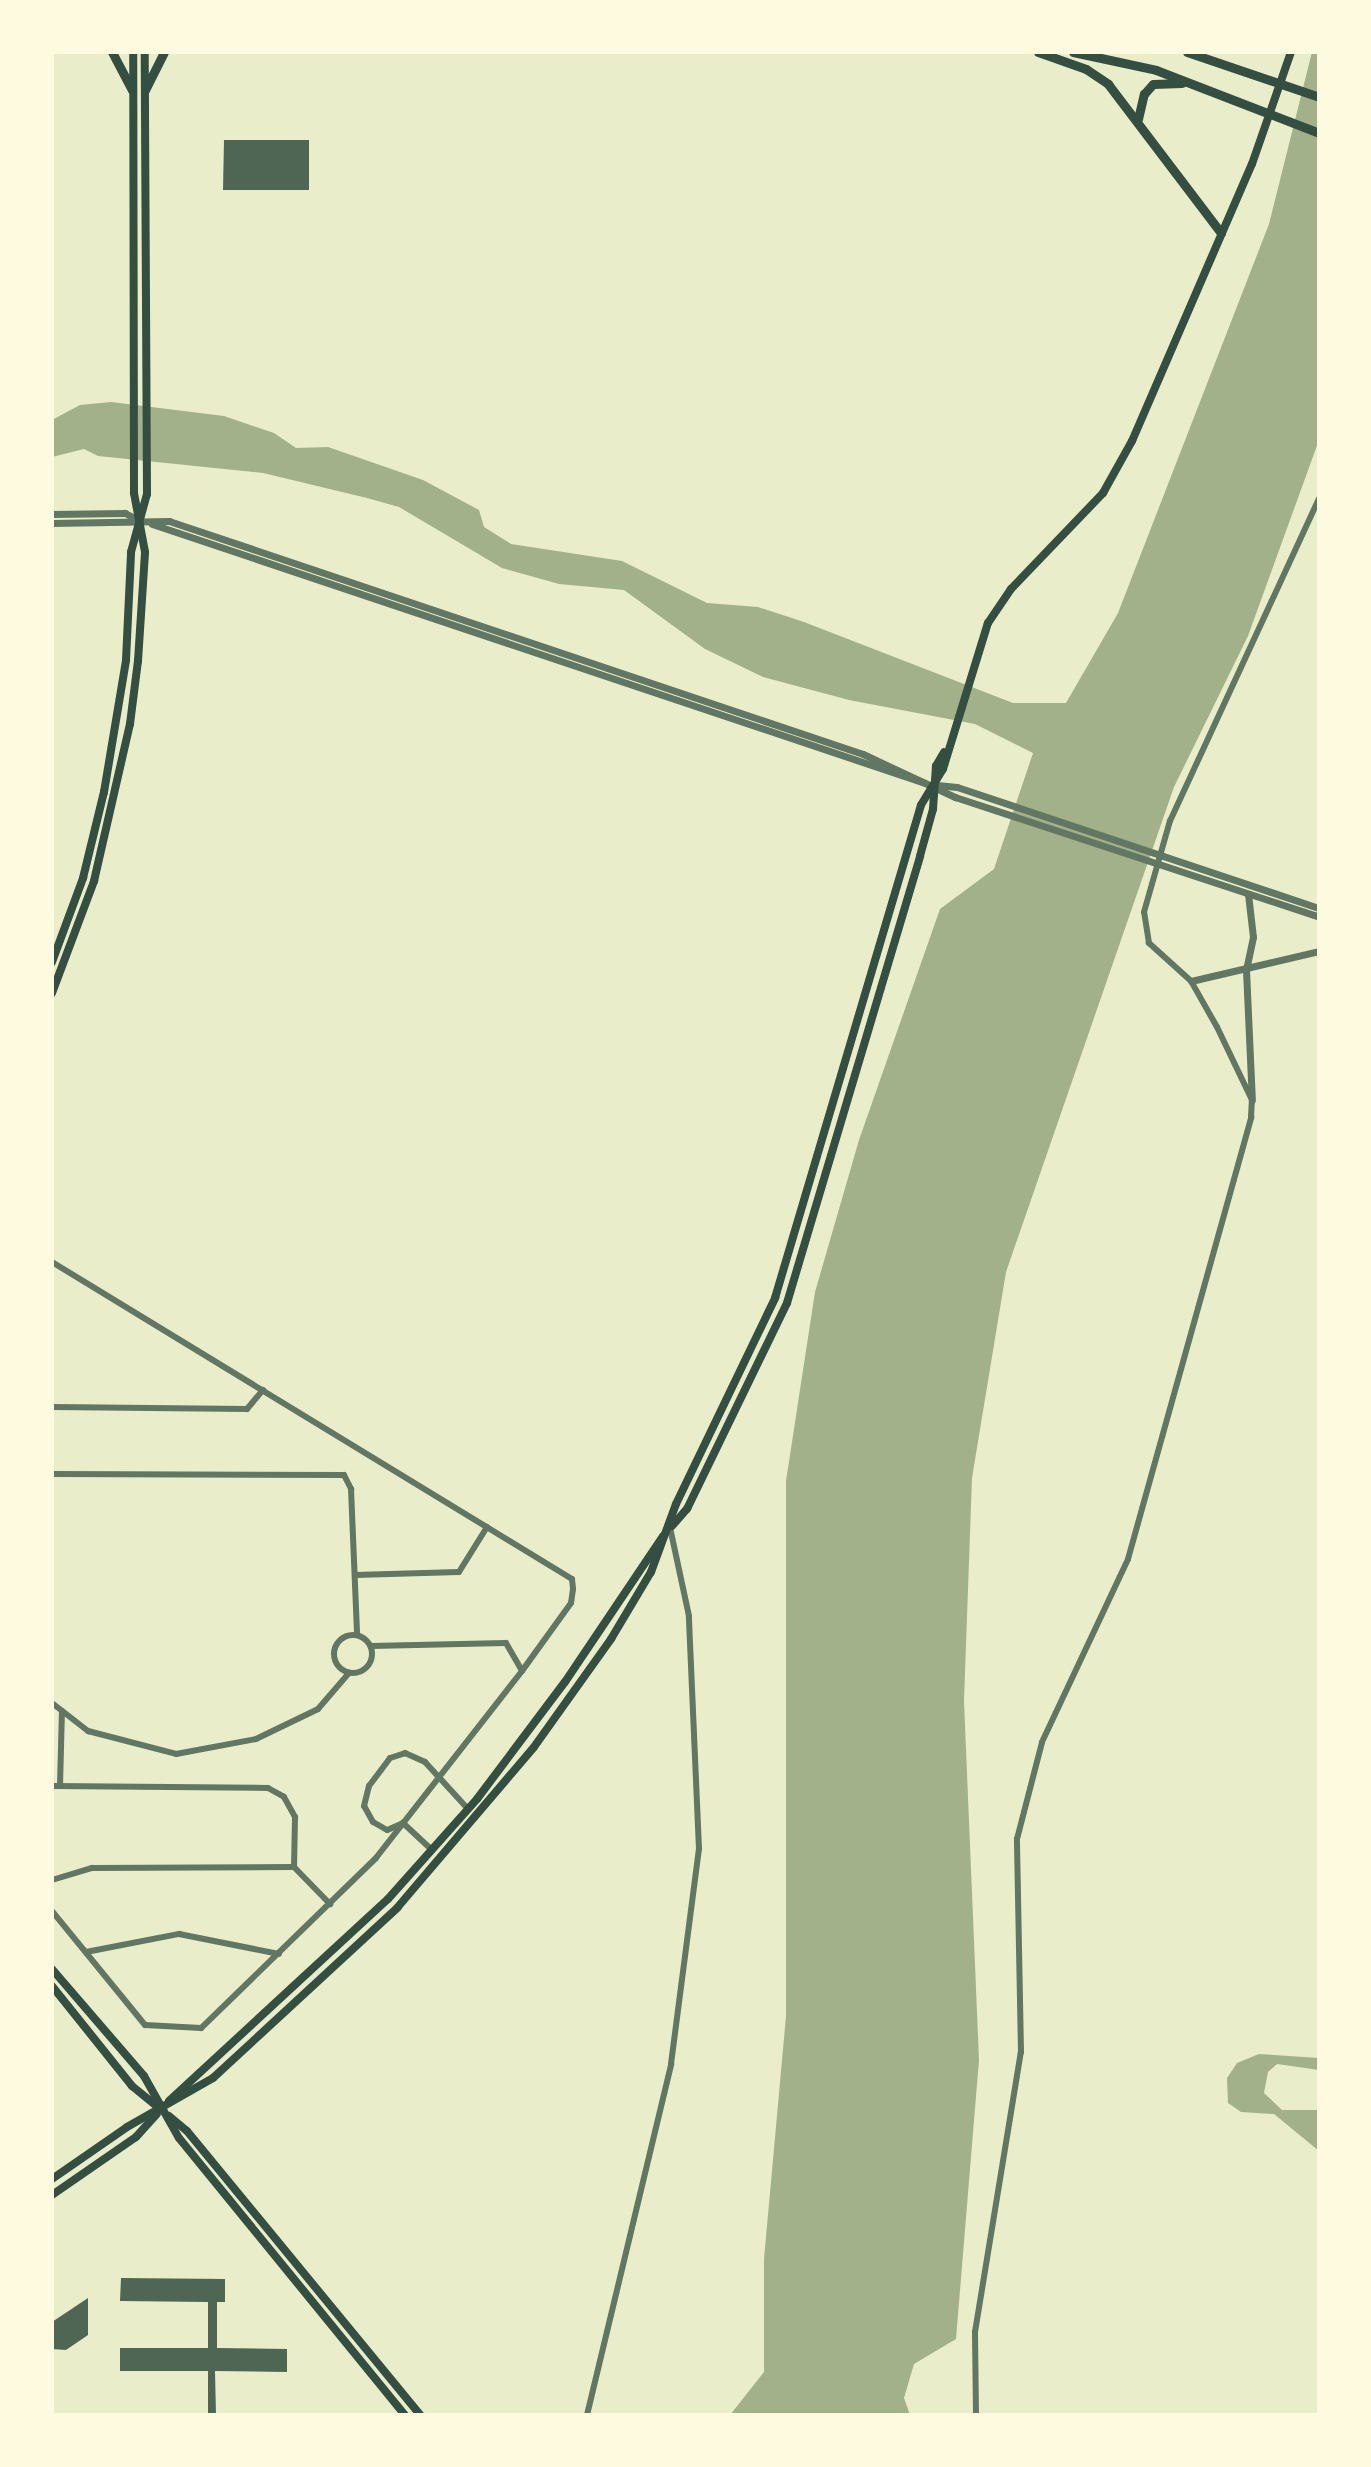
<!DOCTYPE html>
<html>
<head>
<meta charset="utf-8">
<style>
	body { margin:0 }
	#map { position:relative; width:1371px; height:2467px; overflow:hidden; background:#e9edc9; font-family:"Alegreya Sans",sans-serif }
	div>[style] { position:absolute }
	.water>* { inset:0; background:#a3b18a }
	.building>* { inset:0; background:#4f6655 }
	.minor>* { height:6px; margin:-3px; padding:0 3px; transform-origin:3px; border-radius:3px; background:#617663 }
	.minor>.ring { margin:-3px; padding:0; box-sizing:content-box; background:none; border:6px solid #617663; border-radius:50% }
	.tertiary>* { height:7px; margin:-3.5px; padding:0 3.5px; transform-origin:3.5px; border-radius:3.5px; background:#617663 }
	.secondary>* { height:8px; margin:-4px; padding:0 4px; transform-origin:4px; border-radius:4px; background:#344e41 }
	.primary>* { height:9px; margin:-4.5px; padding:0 4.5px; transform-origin:4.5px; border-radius:4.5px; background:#344e41 }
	span { translate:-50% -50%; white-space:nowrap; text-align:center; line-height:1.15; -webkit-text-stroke:8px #fefae0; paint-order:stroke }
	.frame { position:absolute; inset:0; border:54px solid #fefae0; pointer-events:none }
</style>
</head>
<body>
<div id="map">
	<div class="water">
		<i style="clip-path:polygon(1312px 52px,1319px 52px,1319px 440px,1248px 636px,1174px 787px,1006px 1272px,972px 1478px,964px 1701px,979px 2060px,956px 2339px,914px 2364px,904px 2398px,910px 2415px,730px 2415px,764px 2372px,764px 2259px,786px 2016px,786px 1481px,815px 1292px,859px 1140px,940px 909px,994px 869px,1033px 753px,975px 724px,849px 700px,763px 677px,705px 649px,624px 590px,559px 584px,502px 568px,399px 507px,367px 498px,263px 473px,98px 456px,84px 449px,52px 457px,52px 420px,80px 405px,111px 402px,224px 416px,274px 433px,296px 448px,328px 447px,423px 480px,479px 510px,484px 527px,511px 544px,622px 561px,707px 603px,758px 607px,804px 622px,1013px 703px,1066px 703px,1118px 613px,1269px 224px)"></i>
		<i style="clip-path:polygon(1259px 2054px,1319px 2058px,1319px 2070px,1277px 2064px,1268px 2072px,1264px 2093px,1282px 2110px,1319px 2110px,1319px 2151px,1274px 2114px,1241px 2112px,1228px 2103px,1227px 2078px,1237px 2063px)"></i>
	</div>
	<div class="building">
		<i style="clip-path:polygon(224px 140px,309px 140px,309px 190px,223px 190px)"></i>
		<i style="clip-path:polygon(121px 2278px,225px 2279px,225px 2302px,217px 2302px,217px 2348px,287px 2349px,287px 2372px,215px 2371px,216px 2415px,208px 2415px,208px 2371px,120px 2371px,120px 2348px,208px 2348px,208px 2302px,120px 2301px)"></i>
		<i style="clip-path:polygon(88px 2298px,88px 2335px,66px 2350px,52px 2349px,52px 2322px)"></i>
	</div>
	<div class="minor">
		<i style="left:52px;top:1262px;width:609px;rotate:31.37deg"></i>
		<i style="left:572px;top:1579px;width:10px;rotate:84deg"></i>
		<i style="left:573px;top:1589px;width:14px;rotate:98deg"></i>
		<i style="left:571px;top:1603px;width:84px;rotate:125.8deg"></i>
		<i style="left:522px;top:1671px;width:237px;rotate:128deg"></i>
		<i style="left:376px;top:1858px;width:244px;rotate:135.8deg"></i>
		<i style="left:201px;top:2028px;width:56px;rotate:-176.9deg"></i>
		<i style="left:145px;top:2025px;width:147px;rotate:-129.2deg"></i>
		<i style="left:52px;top:1407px;width:195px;rotate:0.6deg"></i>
		<i style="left:247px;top:1409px;width:25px;rotate:-50deg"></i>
		<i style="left:52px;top:1474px;width:292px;rotate:0.2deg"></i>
		<i style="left:344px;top:1475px;width:16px;rotate:63deg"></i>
		<i style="left:351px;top:1489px;width:146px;rotate:87.6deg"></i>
		<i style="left:355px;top:1575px;width:104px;rotate:-1.7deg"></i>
		<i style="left:459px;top:1572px;width:53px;rotate:-58.1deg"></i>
		<i class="ring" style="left:334px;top:1635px;width:32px;height:32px"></i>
		<i style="left:371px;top:1646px;width:135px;rotate:-1.3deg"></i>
		<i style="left:506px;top:1643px;width:32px;rotate:60deg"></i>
		<i style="left:52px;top:1703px;width:46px;rotate:37.9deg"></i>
		<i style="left:88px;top:1731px;width:91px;rotate:14.6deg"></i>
		<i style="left:176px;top:1754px;width:81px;rotate:-10.6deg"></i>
		<i style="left:256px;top:1739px;width:69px;rotate:-25.8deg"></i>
		<i style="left:318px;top:1709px;width:48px;rotate:-49.3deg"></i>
		<i style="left:52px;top:1786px;width:216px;rotate:0.5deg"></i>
		<i style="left:268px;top:1788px;width:18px;rotate:29deg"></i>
		<i style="left:284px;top:1797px;width:23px;rotate:61deg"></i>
		<i style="left:295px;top:1817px;width:50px;rotate:91.1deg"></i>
		<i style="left:294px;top:1867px;width:52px;rotate:45.8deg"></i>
		<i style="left:60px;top:1786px;width:75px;rotate:-88.5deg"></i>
		<i style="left:432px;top:1850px;width:40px;rotate:-137deg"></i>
		<i style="left:403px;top:1823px;width:17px;rotate:156deg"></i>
		<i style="left:387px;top:1830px;width:16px;rotate:-150deg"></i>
		<i style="left:373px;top:1822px;width:18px;rotate:-119deg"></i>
		<i style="left:364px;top:1806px;width:21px;rotate:-76deg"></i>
		<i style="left:369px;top:1786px;width:35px;rotate:-53deg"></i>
		<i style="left:390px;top:1758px;width:16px;rotate:-18deg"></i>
		<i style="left:405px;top:1753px;width:22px;rotate:24deg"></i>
		<i style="left:425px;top:1762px;width:64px;rotate:47.5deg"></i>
		<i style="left:52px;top:1880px;width:42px;rotate:-16.7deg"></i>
		<i style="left:92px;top:1868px;width:202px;rotate:-0.3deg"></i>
		<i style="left:86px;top:1952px;width:95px;rotate:-11deg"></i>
		<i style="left:179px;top:1934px;width:102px;rotate:11.3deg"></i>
		<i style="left:587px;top:2415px;width:361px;rotate:-76.5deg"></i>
		<i style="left:671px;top:2064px;width:217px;rotate:-82.6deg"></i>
		<i style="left:699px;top:1849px;width:233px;rotate:-92.5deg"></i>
		<i style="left:689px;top:1616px;width:91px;rotate:-102.1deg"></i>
		<i style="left:976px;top:2415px;width:83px;rotate:-90.7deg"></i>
		<i style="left:975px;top:2332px;width:284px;rotate:-80.7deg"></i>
		<i style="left:1021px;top:2052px;width:213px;rotate:-91.1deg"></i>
		<i style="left:1017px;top:1839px;width:100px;rotate:-75.5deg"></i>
		<i style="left:1042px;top:1742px;width:202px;rotate:-64.8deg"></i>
		<i style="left:1128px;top:1559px;width:459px;rotate:-74.4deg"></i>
		<i style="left:1251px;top:1117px;width:17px;rotate:-87deg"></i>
		<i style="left:1252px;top:1100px;width:81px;rotate:-115.6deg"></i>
		<i style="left:1217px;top:1027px;width:53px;rotate:-119.5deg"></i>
		<i style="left:1191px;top:981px;width:57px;rotate:-137.9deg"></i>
		<i style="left:1149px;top:943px;width:31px;rotate:-99deg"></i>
		<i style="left:1144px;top:912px;width:95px;rotate:-74.1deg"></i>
		<i style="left:1170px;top:821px;width:355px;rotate:-65.2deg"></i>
	</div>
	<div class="tertiary">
		<i style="left:52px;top:514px;width:73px;rotate:-0.8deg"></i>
		<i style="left:125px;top:513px;width:17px;rotate:28deg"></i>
		<i style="left:52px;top:523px;width:117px;rotate:-1deg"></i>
		<i style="left:169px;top:521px;width:732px;rotate:18.56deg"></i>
		<i style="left:863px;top:754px;width:102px;rotate:25.1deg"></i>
		<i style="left:955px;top:797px;width:383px;rotate:18.2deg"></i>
		<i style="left:152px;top:524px;width:815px;rotate:18.52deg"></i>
		<i style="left:937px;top:785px;width:20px;rotate:6deg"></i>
		<i style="left:957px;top:787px;width:382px;rotate:18.5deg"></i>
		<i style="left:1248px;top:894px;width:43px;rotate:83.4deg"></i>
		<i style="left:1253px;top:937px;width:34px;rotate:102deg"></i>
		<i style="left:1246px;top:970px;width:130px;rotate:87.4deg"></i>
		<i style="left:1191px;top:981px;width:131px;rotate:-13.2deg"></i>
	</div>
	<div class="secondary">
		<i style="left:52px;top:962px;width:90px;rotate:-69.7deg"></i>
		<i style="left:83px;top:878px;width:89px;rotate:-76.3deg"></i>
		<i style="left:104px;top:792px;width:134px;rotate:-80.5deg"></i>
		<i style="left:126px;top:660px;width:108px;rotate:-87.3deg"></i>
		<i style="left:131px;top:552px;width:60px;rotate:-74.6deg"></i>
		<i style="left:147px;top:494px;width:442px;rotate:-90.3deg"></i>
		<i style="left:52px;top:993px;width:120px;rotate:-69.4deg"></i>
		<i style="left:94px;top:881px;width:161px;rotate:-77.1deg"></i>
		<i style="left:130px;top:724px;width:64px;rotate:-82.8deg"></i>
		<i style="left:138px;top:661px;width:109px;rotate:-86.3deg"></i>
		<i style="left:145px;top:552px;width:60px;rotate:-100.6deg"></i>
		<i style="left:134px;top:493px;width:441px;rotate:-90.1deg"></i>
		<i style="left:672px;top:1526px;width:23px;rotate:-49deg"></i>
		<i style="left:687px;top:1509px;width:229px;rotate:-64.1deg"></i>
		<i style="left:787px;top:1303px;width:466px;rotate:-73.4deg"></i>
		<i style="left:920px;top:856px;width:49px;rotate:-74.5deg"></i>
		<i style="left:933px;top:809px;width:43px;rotate:-86deg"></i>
		<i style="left:936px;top:766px;width:16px;rotate:-60deg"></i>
		<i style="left:52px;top:1969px;width:141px;rotate:49.3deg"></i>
		<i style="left:144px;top:2076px;width:71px;rotate:60.6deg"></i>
		<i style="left:179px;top:2138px;width:357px;rotate:50.8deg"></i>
		<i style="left:52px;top:1986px;width:128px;rotate:51.3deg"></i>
		<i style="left:132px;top:2086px;width:33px;rotate:39deg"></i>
		<i style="left:169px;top:2101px;width:298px;rotate:-42.7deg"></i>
		<i style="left:388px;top:1899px;width:134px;rotate:-48.3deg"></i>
		<i style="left:477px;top:1799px;width:146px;rotate:-53.1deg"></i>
		<i style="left:565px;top:1682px;width:176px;rotate:-56.1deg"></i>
		<i style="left:169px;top:2116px;width:23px;rotate:40deg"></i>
		<i style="left:187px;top:2131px;width:367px;rotate:50.6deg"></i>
		<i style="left:52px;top:2179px;width:91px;rotate:-34.7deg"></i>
		<i style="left:127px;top:2127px;width:99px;rotate:-29.7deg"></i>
		<i style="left:213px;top:2078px;width:251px;rotate:-42.7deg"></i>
		<i style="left:397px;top:1908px;width:211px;rotate:-49.6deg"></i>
		<i style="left:534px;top:1747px;width:133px;rotate:-54.5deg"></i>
		<i style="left:611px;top:1639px;width:78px;rotate:-59.2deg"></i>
		<i style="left:651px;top:1572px;width:72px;rotate:-69.8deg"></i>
		<i style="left:676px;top:1504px;width:229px;rotate:-64.3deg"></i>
		<i style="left:775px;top:1298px;width:514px;rotate:-73.5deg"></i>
		<i style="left:921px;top:805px;width:42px;rotate:-58.6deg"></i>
		<i style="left:943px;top:769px;width:153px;rotate:-72.9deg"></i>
		<i style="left:988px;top:623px;width:41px;rotate:-55.9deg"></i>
		<i style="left:1011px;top:589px;width:133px;rotate:-46.2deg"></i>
		<i style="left:1103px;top:493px;width:60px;rotate:-60.9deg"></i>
		<i style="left:1132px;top:441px;width:302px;rotate:-66.6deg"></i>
		<i style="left:1252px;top:164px;width:119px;rotate:-70.8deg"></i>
		<i style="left:52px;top:2195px;width:102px;rotate:-34.6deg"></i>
		<i style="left:136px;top:2137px;width:31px;rotate:-48deg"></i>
	</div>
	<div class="primary">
		<i style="left:112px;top:52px;width:43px;rotate:62.2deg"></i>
		<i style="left:1038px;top:52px;width:51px;rotate:19.5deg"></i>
		<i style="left:1086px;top:69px;width:27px;rotate:34deg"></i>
		<i style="left:1108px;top:84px;width:187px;rotate:52.8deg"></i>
		<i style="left:1073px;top:52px;width:85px;rotate:12.2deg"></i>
		<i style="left:1156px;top:70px;width:175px;rotate:21.1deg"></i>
		<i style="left:1187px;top:52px;width:139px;rotate:18.8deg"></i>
		<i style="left:145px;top:90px;width:42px;rotate:-63.4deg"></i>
		<i style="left:1138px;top:119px;width:26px;rotate:-77deg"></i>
		<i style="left:1144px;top:94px;width:13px;rotate:-48deg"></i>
		<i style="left:1153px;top:84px;width:29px;rotate:-2deg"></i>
	</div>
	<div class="frame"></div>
</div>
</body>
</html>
